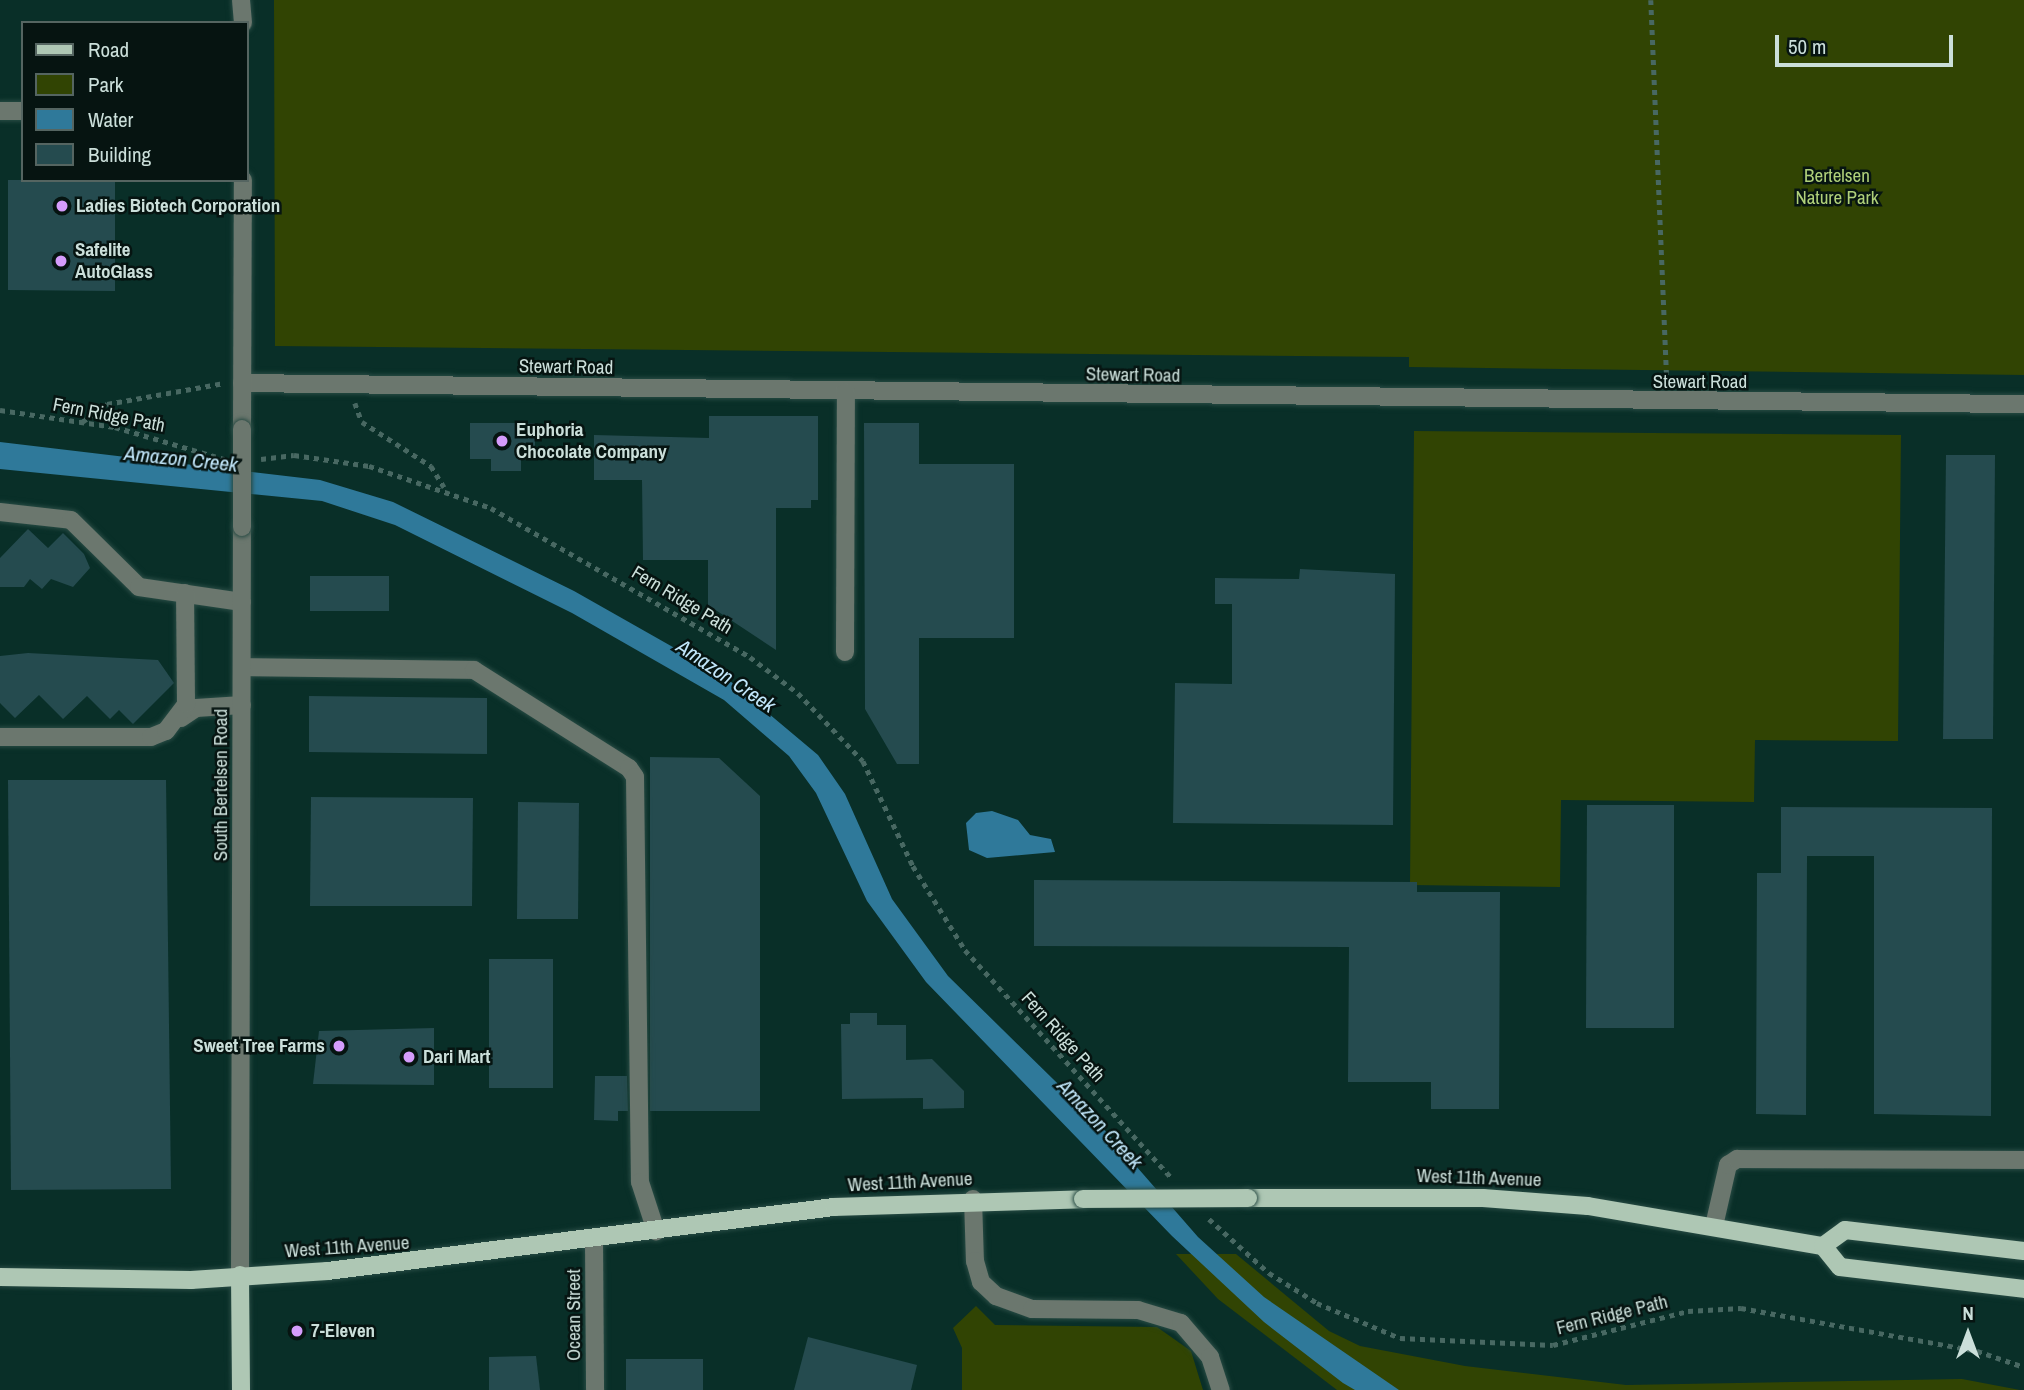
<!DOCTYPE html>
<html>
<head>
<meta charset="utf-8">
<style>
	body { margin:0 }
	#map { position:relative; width:2024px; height:1390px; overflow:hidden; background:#092f28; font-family:"Archivo Narrow",sans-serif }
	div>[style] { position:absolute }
	.green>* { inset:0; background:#314403 }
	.water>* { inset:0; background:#2f799a }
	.building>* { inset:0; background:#254b4f }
	.path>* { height:4.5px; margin-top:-2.25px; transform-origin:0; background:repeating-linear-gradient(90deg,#486862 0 5px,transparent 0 10px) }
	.roads { filter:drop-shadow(0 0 2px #284b44) drop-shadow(0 0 2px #284b44) }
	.minor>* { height:18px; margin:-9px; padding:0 9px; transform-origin:9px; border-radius:9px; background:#6b776e }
	.major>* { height:18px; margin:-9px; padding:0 9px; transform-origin:9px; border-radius:9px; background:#aec7b4 }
	.bridges { filter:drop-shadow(0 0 2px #284b44) drop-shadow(0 0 2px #284b44) }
	.minor-bridge>* { height:18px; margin:-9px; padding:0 9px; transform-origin:9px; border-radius:9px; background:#6b776e }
	.major-bridge>* { height:18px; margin:-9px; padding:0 9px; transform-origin:9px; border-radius:9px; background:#aec7b4 }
	.dots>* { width:19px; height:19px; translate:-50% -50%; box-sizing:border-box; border:4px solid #061411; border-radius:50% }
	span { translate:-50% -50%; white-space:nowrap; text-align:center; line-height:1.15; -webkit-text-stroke:5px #061411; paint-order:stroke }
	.park-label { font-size:19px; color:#b0d17a }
	.poi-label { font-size:19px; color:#cbdfda; font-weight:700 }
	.left { translate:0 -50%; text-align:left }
	.right { translate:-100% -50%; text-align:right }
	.street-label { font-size:19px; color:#cbdfda }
	.water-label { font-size:21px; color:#c2e7fb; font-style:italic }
	.legend { position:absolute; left:21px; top:21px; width:228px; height:161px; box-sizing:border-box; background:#061411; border:2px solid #556561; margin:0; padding:9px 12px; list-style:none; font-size:21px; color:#cbdfda }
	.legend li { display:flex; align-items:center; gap:14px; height:35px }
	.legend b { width:35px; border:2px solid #556561 }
	.north { position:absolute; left:1933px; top:1299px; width:70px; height:70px; -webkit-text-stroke:5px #061411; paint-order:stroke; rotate:0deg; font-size:19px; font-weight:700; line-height:28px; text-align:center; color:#cbdfda }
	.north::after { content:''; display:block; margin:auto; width:24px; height:32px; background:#cbdfda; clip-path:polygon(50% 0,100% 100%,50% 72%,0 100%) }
	.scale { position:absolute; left:1775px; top:35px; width:178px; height:32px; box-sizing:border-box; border:4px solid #cbdfda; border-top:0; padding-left:9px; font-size:21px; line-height:24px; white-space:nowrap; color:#cbdfda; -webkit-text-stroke:5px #061411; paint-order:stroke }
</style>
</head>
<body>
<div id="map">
	<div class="green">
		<i style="clip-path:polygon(274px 0,2024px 0,2024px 375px,1409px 367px,1409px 357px,275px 346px)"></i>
		<i style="clip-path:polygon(1414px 431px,1901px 435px,1898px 741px,1755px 740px,1754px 802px,1561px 800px,1560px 887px,1410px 885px)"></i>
		<i style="clip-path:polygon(1176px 1254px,1236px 1254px,1329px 1331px,1360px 1346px,1465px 1366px,1626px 1385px,1962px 1379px,2020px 1390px,1337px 1390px,1218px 1299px)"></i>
		<i style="clip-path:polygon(976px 1306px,995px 1325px,1157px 1327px,1191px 1351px,1203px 1390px,962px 1390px,962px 1348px,953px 1328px)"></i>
	</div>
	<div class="water">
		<i style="clip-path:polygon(0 442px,320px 480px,393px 502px,574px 591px,724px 676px,818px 755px,845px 794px,892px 899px,948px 976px,1102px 1127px,1198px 1237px,1264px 1297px,1399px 1390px,1355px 1390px,1343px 1383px,1264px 1322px,1172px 1236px,926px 982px,867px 901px,816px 793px,789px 756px,724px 700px,572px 613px,395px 525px,322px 501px,0 469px)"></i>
		<i style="clip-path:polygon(992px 811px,1018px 820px,1030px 835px,1051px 839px,1055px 852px,987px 858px,969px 850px,966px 823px,976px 813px)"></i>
	</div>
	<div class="building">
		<i style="clip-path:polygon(8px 180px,115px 180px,115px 291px,8px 290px)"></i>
		<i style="clip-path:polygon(709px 416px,818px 416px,818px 500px,811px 500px,811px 508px,776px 508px,776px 650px,708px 605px,708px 560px,643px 560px,642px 480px,594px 480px,594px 435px,709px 438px)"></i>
		<i style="clip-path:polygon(470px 423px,535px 423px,535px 460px,521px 460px,521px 471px,491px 471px,491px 459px,470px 459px)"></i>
		<i style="clip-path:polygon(864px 423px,919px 423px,919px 464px,1014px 464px,1014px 638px,919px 638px,919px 764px,897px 764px,865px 709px)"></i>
		<i style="clip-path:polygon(1946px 455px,1995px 455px,1993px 739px,1943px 739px)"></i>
		<i style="clip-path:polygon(28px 529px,48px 548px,63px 533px,84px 554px,90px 568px,73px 587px,51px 579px,42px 589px,30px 579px,24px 587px,0 587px,0 558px)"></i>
		<i style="clip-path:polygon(1300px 569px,1395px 574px,1393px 825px,1173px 823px,1175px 683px,1232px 684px,1232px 604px,1215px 604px,1215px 578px,1299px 579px)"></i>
		<i style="clip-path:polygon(310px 576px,389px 576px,389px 611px,310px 611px)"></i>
		<i style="clip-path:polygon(28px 653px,158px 660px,174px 683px,133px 724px,119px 710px,110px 719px,87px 696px,63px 719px,39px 695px,15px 718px,0 703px,0 656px)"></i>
		<i style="clip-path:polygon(309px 696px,487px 698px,487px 754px,309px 752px)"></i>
		<i style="clip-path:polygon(650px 757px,719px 758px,760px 796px,760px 1111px,650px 1111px)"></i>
		<i style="clip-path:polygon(8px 780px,166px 780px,171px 1189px,11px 1190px)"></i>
		<i style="clip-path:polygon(311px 797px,473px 798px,472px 906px,310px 906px)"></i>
		<i style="clip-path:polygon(518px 802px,579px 803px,578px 919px,517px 919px)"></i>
		<i style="clip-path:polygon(1587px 805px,1674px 805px,1674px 1028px,1586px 1028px)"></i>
		<i style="clip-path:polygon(1781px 807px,1992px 808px,1991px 1116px,1874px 1114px,1874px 856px,1807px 856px,1806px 1115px,1756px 1114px,1757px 873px,1781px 873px)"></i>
		<i style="clip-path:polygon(1034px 880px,1417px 882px,1417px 892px,1500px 892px,1499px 1109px,1431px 1109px,1431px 1082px,1348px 1082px,1349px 947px,1034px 946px)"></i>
		<i style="clip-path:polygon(489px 959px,553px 959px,553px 1088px,489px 1088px)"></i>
		<i style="clip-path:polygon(850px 1013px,877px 1013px,877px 1025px,906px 1025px,906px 1060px,932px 1059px,964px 1091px,964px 1108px,923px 1109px,923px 1098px,842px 1099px,841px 1024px,850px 1024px)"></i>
		<i style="clip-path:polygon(434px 1028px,434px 1085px,313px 1084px,319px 1031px)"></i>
		<i style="clip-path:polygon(595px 1076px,627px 1076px,628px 1111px,618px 1111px,618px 1121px,594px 1120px)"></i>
		<i style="clip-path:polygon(808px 1337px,917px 1365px,911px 1390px,794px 1390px)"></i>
		<i style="clip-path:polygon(536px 1356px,540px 1390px,489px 1390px,489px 1357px)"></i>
		<i style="clip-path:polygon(626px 1359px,703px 1359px,703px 1390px,626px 1390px)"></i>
	</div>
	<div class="path">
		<i style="left:1651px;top:0;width:380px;rotate:87.6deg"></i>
		<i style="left:355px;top:403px;width:20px;rotate:70deg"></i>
		<i style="left:362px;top:422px;width:82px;rotate:32.5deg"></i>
		<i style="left:431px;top:466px;width:25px;rotate:58deg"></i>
		<i style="left:0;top:410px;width:116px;rotate:8.4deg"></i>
		<i style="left:115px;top:427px;width:114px;rotate:16.4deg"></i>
		<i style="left:82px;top:422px;width:31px;rotate:-36deg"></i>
		<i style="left:107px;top:404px;width:119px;rotate:-10.2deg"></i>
		<i style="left:261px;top:459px;width:33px;rotate:-7deg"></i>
		<i style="left:294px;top:455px;width:76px;rotate:8.3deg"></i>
		<i style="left:369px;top:466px;width:129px;rotate:19deg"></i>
		<i style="left:491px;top:508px;width:299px;rotate:29.9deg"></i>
		<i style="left:750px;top:657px;width:60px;rotate:36.9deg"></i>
		<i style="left:798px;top:693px;width:94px;rotate:46.3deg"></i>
		<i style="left:863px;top:761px;width:116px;rotate:64.5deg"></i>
		<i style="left:913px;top:866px;width:99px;rotate:58.2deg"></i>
		<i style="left:965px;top:950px;width:309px;rotate:47.8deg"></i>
		<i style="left:1209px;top:1219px;width:81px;rotate:42deg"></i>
		<i style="left:1269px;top:1273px;width:57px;rotate:32deg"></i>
		<i style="left:1317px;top:1303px;width:90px;rotate:22.9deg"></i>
		<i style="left:1400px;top:1338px;width:153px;rotate:2.6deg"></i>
		<i style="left:1553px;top:1345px;width:139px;rotate:-14.1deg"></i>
		<i style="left:1688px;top:1311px;width:53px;rotate:-3.2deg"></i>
		<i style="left:1741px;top:1308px;width:240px;rotate:10.3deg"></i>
		<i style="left:1977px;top:1351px;width:50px;rotate:18.8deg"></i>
	</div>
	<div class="roads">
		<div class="minor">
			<i style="left:241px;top:0;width:23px;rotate:85deg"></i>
			<i style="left:0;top:111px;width:23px"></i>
			<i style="left:242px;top:383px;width:1782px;rotate:0.68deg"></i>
			<i style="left:242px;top:429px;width:249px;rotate:-89.8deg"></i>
			<i style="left:0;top:512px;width:71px;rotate:6.4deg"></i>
			<i style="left:71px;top:520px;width:95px;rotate:44.6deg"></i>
			<i style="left:139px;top:587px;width:104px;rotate:8.3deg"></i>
			<i style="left:845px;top:652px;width:260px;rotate:-89.8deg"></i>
			<i style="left:242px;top:667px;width:232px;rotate:0.7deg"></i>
			<i style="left:474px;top:670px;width:183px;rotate:32.3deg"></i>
			<i style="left:629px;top:768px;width:11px;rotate:56deg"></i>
			<i style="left:635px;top:777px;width:405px;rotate:89.3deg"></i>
			<i style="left:640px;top:1182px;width:52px;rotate:71.9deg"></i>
			<i style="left:181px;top:718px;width:18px;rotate:-34deg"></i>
			<i style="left:196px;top:708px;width:46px;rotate:-3.7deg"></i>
			<i style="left:0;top:737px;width:151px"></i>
			<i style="left:151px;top:737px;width:16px;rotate:-22deg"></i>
			<i style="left:166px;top:731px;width:34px;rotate:-53deg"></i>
			<i style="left:186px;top:704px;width:111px;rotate:-90.5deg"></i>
			<i style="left:973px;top:1199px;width:62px;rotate:88.2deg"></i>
			<i style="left:975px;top:1261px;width:22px;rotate:74deg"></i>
			<i style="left:981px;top:1282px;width:21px;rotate:43deg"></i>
			<i style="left:996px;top:1296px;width:38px;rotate:20deg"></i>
			<i style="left:1032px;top:1309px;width:106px;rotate:0.5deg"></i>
			<i style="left:1138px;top:1310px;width:45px;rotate:16.8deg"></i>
			<i style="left:1181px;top:1323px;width:45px;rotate:49.5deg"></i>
			<i style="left:1210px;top:1357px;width:35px;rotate:72deg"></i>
			<i style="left:1714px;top:1226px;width:63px;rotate:-77.1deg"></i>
			<i style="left:1728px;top:1165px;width:11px;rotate:-34deg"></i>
			<i style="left:1737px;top:1159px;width:287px;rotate:0.2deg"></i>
			<i style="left:594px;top:1240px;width:150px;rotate:89.6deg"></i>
			<i style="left:240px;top:1275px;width:748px;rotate:-89.85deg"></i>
		</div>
		<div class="major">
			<i style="left:1248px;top:1198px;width:235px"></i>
			<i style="left:1483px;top:1198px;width:105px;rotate:4.4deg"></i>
			<i style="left:1588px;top:1206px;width:238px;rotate:9.7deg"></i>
			<i style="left:1823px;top:1246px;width:27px;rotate:51deg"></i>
			<i style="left:1840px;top:1267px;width:185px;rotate:6.8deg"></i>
			<i style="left:1823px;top:1246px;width:27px;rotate:-36deg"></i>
			<i style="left:1845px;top:1230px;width:180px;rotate:6.7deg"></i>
			<i style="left:240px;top:1275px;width:115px;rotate:89.5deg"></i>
			<i style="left:0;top:1277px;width:191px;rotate:0.9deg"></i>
			<i style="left:191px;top:1280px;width:137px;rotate:-3.8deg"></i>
			<i style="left:328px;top:1271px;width:510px;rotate:-7.21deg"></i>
			<i style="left:834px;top:1207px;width:249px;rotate:-1.8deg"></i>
		</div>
	</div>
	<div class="bridges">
		<div class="minor-bridge">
			<i style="left:242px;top:527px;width:98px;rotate:-90deg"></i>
		</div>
		<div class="major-bridge">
			<i style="left:1083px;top:1199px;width:165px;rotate:-0.3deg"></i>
		</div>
	</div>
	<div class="dots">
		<i style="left:62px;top:206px;background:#d59cfb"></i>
		<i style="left:61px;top:261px;background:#d59cfb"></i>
		<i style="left:502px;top:441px;background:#d59cfb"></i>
		<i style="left:339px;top:1046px;background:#d59cfb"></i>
		<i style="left:409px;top:1057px;background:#d59cfb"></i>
		<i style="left:297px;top:1331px;background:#d59cfb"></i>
	</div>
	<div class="park-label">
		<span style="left:1837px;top:187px">Bertelsen<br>Nature Park</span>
	</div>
	<div class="poi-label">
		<span class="left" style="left:76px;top:206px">Ladies Biotech Corporation</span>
		<span class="left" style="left:75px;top:261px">Safelite<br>AutoGlass</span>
		<span class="left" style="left:516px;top:441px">Euphoria<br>Chocolate Company</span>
		<span class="right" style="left:325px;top:1046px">Sweet Tree Farms</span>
		<span class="left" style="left:423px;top:1057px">Dari Mart</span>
		<span class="left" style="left:311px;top:1331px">7-Eleven</span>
	</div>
	<div class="street-label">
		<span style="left:566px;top:367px;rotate:1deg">Stewart Road</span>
		<span style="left:1133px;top:375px;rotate:1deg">Stewart Road</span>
		<span style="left:1700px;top:382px">Stewart Road</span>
		<span style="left:109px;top:415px;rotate:11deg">Fern Ridge Path</span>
		<span style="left:682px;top:600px;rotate:31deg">Fern Ridge Path</span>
		<span style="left:221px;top:785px;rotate:-90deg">South Bertelsen Road</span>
		<span style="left:1063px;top:1037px;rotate:48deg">Fern Ridge Path</span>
		<span style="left:1479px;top:1178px;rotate:2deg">West 11th Avenue</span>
		<span style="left:910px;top:1182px;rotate:-3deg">West 11th Avenue</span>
		<span style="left:347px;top:1247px;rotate:-4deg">West 11th Avenue</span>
		<span style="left:574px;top:1315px;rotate:-90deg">Ocean Street</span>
		<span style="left:1612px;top:1315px;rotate:-14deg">Fern Ridge Path</span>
	</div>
	<div class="water-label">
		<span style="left:181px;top:459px;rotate:6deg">Amazon Creek</span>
		<span style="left:726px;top:676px;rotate:34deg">Amazon Creek</span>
		<span style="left:1100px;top:1124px;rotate:47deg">Amazon Creek</span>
	</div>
	<ul class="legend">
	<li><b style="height:9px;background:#aec7b4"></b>Road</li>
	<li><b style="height:19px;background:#314403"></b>Park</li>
	<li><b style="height:19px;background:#2f799a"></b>Water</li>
	<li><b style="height:19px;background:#254b4f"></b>Building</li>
	</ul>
	<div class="north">N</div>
	<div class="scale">50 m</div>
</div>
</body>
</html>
